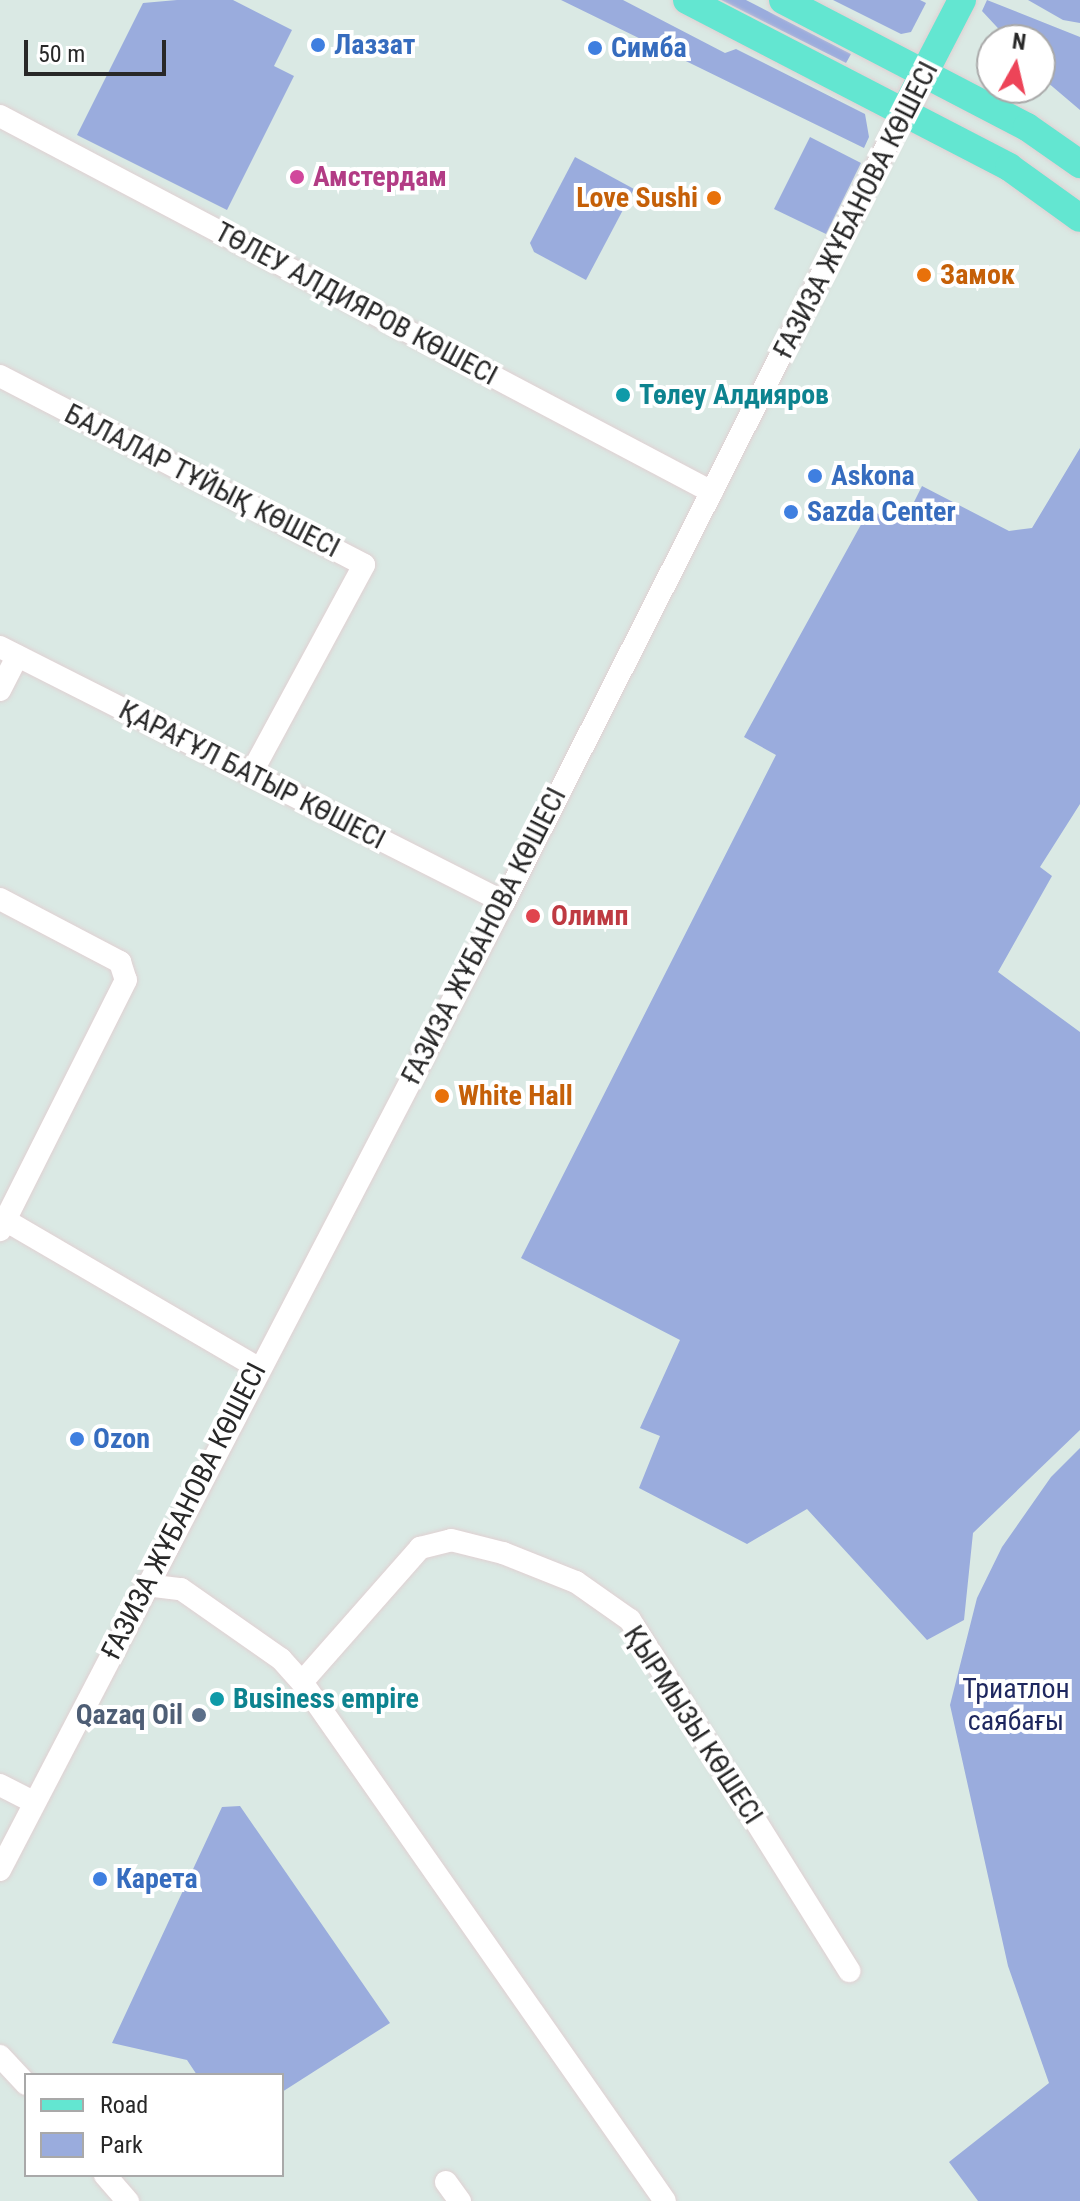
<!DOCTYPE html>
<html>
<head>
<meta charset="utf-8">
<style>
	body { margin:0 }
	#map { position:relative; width:1080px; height:2201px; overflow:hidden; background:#dae9e4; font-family:"Roboto Condensed",sans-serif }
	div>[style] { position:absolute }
	.green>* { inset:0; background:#9aacdd }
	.roads { filter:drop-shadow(0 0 2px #e0d0d2) drop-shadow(0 0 2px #e0d0d2) }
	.minor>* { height:22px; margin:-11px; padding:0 11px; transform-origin:11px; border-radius:11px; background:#fff }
	.major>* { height:28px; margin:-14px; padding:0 14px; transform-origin:14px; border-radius:14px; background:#63e6d1 }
	.dots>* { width:22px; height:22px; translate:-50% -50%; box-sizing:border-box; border:4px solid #fff; border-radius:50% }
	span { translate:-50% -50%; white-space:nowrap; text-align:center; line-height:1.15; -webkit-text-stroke:8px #fff; paint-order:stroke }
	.shop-label { font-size:28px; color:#366cbe; font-weight:700 }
	.left { translate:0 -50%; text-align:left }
	.hotel-label { font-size:28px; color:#b23c85; font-weight:700 }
	.food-label { font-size:28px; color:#c56008; font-weight:700 }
	.right { translate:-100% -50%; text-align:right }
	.street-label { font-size:28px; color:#282828 }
	.culture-label { font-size:28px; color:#0d838f; font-weight:700 }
	.health-label { font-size:28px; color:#be3a42; font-weight:700 }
	.park-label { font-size:28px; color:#1e275f }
	.service-label { font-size:28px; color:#4e5e75; font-weight:700 }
	.legend { position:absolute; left:24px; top:2073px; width:260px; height:104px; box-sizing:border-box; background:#fff; border:2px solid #a9a9a9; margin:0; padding:10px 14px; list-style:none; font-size:24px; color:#282828 }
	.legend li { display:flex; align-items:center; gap:16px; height:40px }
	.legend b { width:40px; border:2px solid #a9a9a9 }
	.north { position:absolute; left:976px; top:24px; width:80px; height:80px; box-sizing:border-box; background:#fff; border:2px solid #a9a9a9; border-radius:50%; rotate:8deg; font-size:22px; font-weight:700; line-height:32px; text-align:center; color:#282828 }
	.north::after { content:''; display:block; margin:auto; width:28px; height:36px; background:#ed4458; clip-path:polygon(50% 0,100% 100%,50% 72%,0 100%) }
	.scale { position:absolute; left:24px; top:40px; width:142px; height:36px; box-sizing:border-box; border:4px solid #282828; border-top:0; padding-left:10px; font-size:24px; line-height:28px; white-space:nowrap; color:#282828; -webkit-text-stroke:6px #fff; paint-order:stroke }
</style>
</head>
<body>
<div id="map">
	<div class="green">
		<i style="clip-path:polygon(177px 0,233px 0,292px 30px,274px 66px,294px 76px,227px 210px,77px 135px,143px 3px)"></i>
		<i style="clip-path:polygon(561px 0,623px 0,725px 53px,736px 49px,865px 114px,869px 137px,864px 148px)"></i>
		<i style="clip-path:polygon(721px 0,746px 0,851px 54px,846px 63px)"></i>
		<i style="clip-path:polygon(833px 0,920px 0,926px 3px,911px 32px,901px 34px)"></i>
		<i style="clip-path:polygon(987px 0,1080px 37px,1080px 110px,1040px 76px,1040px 40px,1009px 40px,982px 11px)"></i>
		<i style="clip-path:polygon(1028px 0,1080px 0,1080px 23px,1063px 20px)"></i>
		<i style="clip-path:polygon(810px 137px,861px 163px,826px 234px,774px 209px)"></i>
		<i style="clip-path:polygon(575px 157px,634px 189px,586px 280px,534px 252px,530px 243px)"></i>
		<i style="clip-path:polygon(1080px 448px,1080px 804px,1040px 867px,1052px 876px,998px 972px,1080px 1032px,1080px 1430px,973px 1533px,964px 1620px,927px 1640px,807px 1509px,747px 1544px,639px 1488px,660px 1436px,640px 1428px,680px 1340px,521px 1258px,776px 755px,744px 737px,869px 510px,903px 524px,922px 486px,1009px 531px,1032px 528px)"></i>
		<i style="clip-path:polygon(1080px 1448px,1080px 2201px,978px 2201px,949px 2162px,1049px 2083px,1008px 1966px,950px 1705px,977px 1598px,1002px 1547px,1051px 1477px)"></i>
		<i style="clip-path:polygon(240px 1806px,390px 2023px,282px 2092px,282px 2075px,197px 2075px,187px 2060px,112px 2043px,222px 1807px)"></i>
	</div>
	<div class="roads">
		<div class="minor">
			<i style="left:0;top:116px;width:805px;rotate:27.84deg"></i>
			<i style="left:0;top:376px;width:410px;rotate:27.4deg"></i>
			<i style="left:364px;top:565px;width:238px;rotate:118.4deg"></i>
			<i style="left:0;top:647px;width:565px;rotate:26.84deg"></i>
			<i style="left:0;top:690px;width:38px;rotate:-63deg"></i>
			<i style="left:0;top:899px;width:136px;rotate:27.7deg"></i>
			<i style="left:120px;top:962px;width:19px;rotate:72deg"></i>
			<i style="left:126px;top:980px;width:280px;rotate:116.7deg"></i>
			<i style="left:5px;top:1220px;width:293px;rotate:30.3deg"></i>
			<i style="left:146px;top:1585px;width:35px;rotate:7deg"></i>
			<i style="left:181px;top:1589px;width:122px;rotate:35deg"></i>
			<i style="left:281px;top:1659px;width:31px;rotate:48deg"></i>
			<i style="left:302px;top:1682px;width:633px;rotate:55.03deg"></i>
			<i style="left:302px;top:1682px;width:179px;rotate:-48.6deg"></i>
			<i style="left:420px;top:1548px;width:32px;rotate:-14deg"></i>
			<i style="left:451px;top:1540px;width:54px;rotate:14deg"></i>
			<i style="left:503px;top:1553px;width:79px;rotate:21.7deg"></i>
			<i style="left:576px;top:1582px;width:66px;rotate:35.1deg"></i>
			<i style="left:630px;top:1620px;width:414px;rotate:58deg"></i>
			<i style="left:0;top:1785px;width:38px;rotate:27deg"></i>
			<i style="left:0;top:1870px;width:1091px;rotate:-62.5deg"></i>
			<i style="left:504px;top:902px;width:885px;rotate:-63.15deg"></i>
			<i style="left:0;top:2056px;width:38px;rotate:47deg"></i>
			<i style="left:105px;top:2175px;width:35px;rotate:49deg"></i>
			<i style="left:446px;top:2182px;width:24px;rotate:54deg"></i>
		</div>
		<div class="major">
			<i style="left:687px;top:0;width:363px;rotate:27.4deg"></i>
			<i style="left:1009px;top:167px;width:87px;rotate:35.7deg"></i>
			<i style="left:783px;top:0;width:275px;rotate:27.5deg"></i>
			<i style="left:1027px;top:127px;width:65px;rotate:34.9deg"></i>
			<i style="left:904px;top:112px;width:126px;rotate:-62.6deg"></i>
		</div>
	</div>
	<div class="dots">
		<i style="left:318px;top:45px;background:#3f7fe0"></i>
		<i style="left:595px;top:48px;background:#3f7fe0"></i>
		<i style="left:297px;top:177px;background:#d1479c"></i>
		<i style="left:714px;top:198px;background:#e8710a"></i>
		<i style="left:924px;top:275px;background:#e8710a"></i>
		<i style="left:623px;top:395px;background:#0f9aa8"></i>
		<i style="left:815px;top:476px;background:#3f7fe0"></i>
		<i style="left:791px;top:512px;background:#3f7fe0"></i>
		<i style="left:533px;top:916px;background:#e0444e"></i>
		<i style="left:442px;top:1096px;background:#e8710a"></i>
		<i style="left:77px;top:1439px;background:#3f7fe0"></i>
		<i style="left:217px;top:1699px;background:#0f9aa8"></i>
		<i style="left:199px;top:1715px;background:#5c6f8a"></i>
		<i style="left:100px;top:1879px;background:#3f7fe0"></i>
	</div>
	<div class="shop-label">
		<span class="left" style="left:334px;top:45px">Лаззат</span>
		<span class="left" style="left:611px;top:48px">Симба</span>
		<span class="left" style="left:831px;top:476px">Askona</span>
		<span class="left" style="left:807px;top:512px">Sazda Center</span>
		<span class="left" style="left:93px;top:1439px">Ozon</span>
		<span class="left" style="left:116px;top:1879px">Карета</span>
	</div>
	<div class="hotel-label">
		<span class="left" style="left:313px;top:177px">Амстердам</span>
	</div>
	<div class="food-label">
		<span class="right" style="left:698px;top:198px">Love Sushi</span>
		<span class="left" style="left:940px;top:275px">Замок</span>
		<span class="left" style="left:458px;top:1096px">White Hall</span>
	</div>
	<div class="street-label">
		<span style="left:856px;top:210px;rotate:-63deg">ҒАЗИЗА ЖҰБАНОВА КӨШЕСІ</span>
		<span style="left:356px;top:304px;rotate:28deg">ТӨЛЕУ АЛДИЯРОВ КӨШЕСІ</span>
		<span style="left:202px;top:481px;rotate:27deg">БАЛАЛАР ТҰЙЫҚ КӨШЕСІ</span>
		<span style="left:252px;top:775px;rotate:27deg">ҚАРАҒҰЛ БАТЫР КӨШЕСІ</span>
		<span style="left:484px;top:936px;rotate:-63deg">ҒАЗИЗА ЖҰБАНОВА КӨШЕСІ</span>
		<span style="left:184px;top:1511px;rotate:-63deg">ҒАЗИЗА ЖҰБАНОВА КӨШЕСІ</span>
		<span style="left:693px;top:1725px;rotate:57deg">ҚЫРМЫЗЫ КӨШЕСІ</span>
	</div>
	<div class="culture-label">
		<span class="left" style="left:639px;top:395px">Төлеу Алдияров</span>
		<span class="left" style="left:233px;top:1699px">Business empire</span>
	</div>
	<div class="health-label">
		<span class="left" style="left:551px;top:916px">Олимп</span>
	</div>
	<div class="park-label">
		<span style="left:1016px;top:1705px">Триатлон<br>саябағы</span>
	</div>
	<div class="service-label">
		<span class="right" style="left:183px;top:1715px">Qazaq Oil</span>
	</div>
	<ul class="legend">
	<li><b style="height:10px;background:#63e6d1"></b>Road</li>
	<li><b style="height:22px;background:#9aacdd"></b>Park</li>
	</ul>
	<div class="north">N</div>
	<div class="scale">50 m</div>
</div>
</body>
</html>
